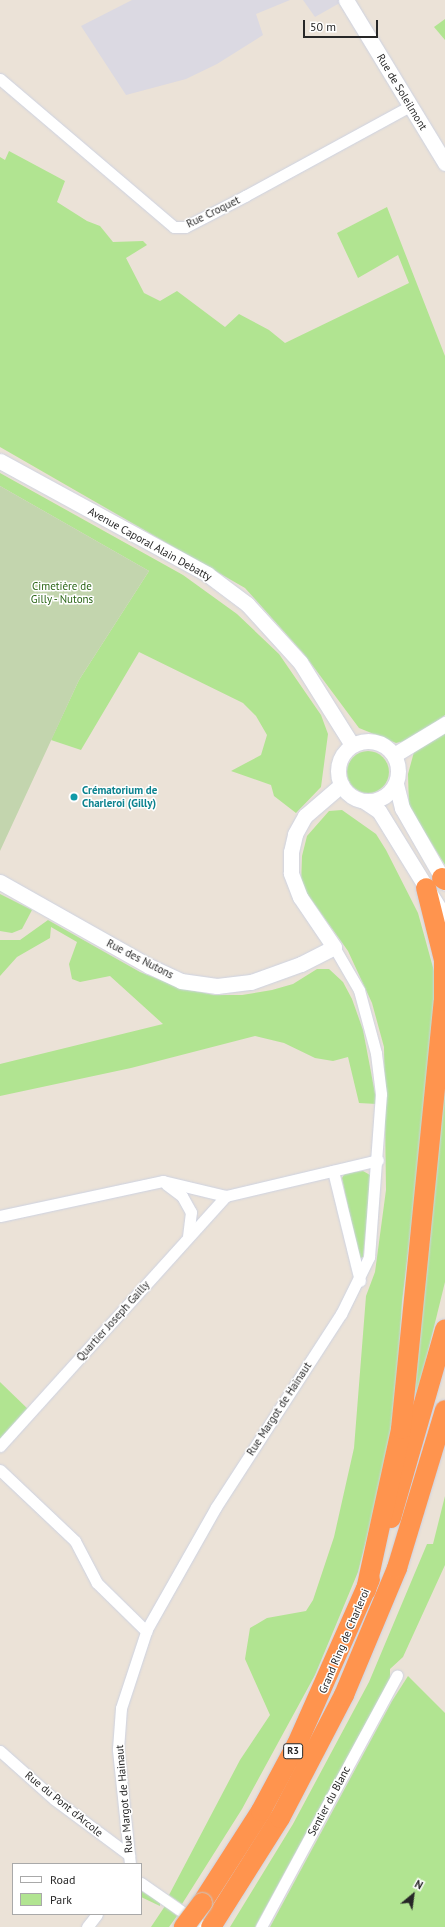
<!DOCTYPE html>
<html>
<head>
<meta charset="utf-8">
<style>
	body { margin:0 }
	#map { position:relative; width:445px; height:1927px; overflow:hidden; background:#ebe2d7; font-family:"PT Sans",sans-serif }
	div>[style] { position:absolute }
	.industrial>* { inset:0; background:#dbd9e2 }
	.green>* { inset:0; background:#b1e491 }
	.round { border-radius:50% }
	.cemetery>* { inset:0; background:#c3d5ae }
	.roads { filter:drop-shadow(0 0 1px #cdd2e1) drop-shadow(0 0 1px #cdd2e1) }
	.street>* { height:11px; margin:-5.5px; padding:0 5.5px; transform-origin:5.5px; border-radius:5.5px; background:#fff }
	.secondary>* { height:15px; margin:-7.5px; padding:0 7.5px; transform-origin:7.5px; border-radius:7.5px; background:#fff }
	.secondary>.ring { margin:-7.5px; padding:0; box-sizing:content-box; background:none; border:15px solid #fff; border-radius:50% }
	.highway>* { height:20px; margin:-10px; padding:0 10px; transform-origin:10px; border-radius:10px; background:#ff944e }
	.bridges { filter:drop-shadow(0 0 1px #c7c7c7) drop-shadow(0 0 1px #c7c7c7) }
	.highway-bridge>* { height:20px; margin:-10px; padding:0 10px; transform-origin:10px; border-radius:10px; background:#ff944e }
	.dots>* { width:11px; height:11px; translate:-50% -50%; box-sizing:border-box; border:2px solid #fff; border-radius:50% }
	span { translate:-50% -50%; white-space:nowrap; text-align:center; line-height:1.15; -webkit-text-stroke:3px #fff; paint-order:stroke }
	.shield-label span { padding:1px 3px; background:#fff; border:1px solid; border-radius:3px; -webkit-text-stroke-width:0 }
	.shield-label { font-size:10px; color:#272727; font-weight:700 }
	.street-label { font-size:11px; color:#272727 }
	.park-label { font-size:11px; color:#2a6516 }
	.culture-label { font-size:11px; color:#0d838f; font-weight:700 }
	.left { translate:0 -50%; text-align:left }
	.legend { position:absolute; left:12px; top:1863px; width:130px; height:52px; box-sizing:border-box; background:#fff; border:1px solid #a9a9a9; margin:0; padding:5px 7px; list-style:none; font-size:12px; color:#272727 }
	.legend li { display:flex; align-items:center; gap:8px; height:20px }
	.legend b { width:20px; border:1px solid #a9a9a9 }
	.north { position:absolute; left:393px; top:1875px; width:40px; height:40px; -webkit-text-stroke:3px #fff; paint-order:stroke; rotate:29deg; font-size:11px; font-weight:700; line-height:16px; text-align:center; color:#272727 }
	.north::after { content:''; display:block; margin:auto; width:14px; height:18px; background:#272727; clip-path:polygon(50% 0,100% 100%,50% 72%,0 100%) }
	.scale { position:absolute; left:303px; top:20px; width:75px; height:18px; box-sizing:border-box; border:2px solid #272727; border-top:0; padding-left:5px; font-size:12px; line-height:14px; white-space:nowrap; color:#272727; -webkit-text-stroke:3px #fff; paint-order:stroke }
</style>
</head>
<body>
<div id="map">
	<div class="industrial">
		<i style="clip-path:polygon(132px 0,290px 0,256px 14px,263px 35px,217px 64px,186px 79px,126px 95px,81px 26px)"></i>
		<i style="clip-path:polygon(303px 0,345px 0,315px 17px)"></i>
	</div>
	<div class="green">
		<i style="clip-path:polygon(445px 19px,445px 40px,434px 27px)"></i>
		<i style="clip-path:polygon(9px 151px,65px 181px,57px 202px,87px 221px,100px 226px,113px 242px,143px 241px,147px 245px,126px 258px,144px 293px,160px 301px,177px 291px,225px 327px,239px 314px,269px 330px,285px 343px,409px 283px,398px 255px,358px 278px,337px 233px,387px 207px,445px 356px,445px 715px,414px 739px,396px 743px,359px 728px,304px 654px,245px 588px,0 447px,0 157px,5px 160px)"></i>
		<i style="clip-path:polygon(0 473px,183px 575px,237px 614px,279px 654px,321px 715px,328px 734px,321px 787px,296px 813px,274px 796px,271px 785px,231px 771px,261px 755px,267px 735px,256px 716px,243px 703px,139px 652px,81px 750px,51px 740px,79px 680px,149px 571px,0 486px)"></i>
		<i style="clip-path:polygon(445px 728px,445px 865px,409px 807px,408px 774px,417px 741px)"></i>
		<i class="round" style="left:347px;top:751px;width:42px;height:42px"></i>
		<i style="clip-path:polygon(342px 810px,376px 834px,386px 850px,418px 913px,437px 982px,425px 1115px,402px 1302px,394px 1432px,358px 1572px,315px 1675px,242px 1809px,182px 1904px,169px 1895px,240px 1760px,270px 1715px,245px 1659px,250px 1628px,267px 1618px,306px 1611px,313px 1600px,334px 1537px,354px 1448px,366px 1296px,375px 1272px,386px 1190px,384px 1047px,372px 1003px,348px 951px,301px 885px,302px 856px,307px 836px,329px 811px)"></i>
		<i style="clip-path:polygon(0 894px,32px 910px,22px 929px,12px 933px,0 931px)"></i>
		<i style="clip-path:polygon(48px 920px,140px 972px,181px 988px,214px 995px,242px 995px,272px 990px,293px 984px,317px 969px,329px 969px,343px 982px,352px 999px,363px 1030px,377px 1104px,359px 1103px,348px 1057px,333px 1061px,315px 1058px,284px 1043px,255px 1036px,131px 1068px,0 1096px,0 1064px,163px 1024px,110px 976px,80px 982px,72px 979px,69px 964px,77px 942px,51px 927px,50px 938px,17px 957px,0 976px,0 940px,20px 940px)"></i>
		<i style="clip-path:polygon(445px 1062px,445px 1282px,408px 1433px)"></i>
		<i style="clip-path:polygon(363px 1171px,370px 1175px,371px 1180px,363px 1257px,359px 1259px,342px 1178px,345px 1173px)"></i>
		<i style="clip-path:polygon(0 1382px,31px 1412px,0 1446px)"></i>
		<i style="clip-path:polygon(445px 1496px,445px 1565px,403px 1657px,390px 1669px,390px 1679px,255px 1927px,230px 1927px,293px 1824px,369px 1682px,427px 1544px,433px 1544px)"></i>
		<i style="clip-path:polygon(408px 1676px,445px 1713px,445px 1927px,270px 1927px,392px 1701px)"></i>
		<i style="clip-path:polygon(141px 1891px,160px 1902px,160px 1906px,141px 1897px)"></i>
		<i style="clip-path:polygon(165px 1906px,177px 1916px,169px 1927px,151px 1927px)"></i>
	</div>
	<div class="cemetery">
		<i style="clip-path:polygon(0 486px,149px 571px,79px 680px,0 851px)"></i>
	</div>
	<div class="roads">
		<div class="street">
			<i style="left:0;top:79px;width:228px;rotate:40.4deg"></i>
			<i style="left:174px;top:227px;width:11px"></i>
			<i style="left:185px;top:227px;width:68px;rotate:-27.3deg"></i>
			<i style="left:245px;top:196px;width:188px;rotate:-28.6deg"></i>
			<i style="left:333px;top:1171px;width:113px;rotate:76.2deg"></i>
			<i style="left:166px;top:1184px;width:20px;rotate:37deg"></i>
			<i style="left:182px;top:1196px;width:18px;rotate:61deg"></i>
			<i style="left:191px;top:1212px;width:24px;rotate:97deg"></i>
			<i style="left:0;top:1216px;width:167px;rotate:-12.1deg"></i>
			<i style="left:163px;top:1181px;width:65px;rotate:13.4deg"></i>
			<i style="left:226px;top:1196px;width:156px;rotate:-13.3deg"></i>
			<i style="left:0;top:1446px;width:337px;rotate:-47.9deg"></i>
			<i style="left:0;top:1470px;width:103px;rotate:43.4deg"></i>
			<i style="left:75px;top:1541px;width:47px;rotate:62.4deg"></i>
			<i style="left:97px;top:1583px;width:69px;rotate:44.4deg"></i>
			<i style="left:0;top:1751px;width:72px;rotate:41.6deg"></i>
			<i style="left:54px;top:1799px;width:94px;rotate:36.7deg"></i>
			<i style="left:130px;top:1864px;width:116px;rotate:-96deg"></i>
			<i style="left:118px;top:1749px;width:41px;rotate:-85.8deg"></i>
			<i style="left:121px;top:1708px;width:83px;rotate:-71.8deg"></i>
			<i style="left:147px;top:1629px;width:140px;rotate:-60.5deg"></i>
			<i style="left:216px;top:1507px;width:230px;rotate:-57.1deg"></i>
			<i style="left:341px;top:1314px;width:64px;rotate:-63.8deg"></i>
			<i style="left:369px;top:1257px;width:163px;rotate:-85.8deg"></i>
			<i style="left:381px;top:1094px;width:41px;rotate:-97deg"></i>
			<i style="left:376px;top:1053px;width:65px;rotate:-105.1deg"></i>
			<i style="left:359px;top:990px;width:50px;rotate:-120.2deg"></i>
			<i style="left:141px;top:1883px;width:77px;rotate:34.9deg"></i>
			<i style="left:87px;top:1927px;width:16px;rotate:-52deg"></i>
			<i style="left:261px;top:1927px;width:286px;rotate:-61.6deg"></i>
		</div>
		<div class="secondary">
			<i style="left:346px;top:0;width:191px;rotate:58.7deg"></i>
			<i style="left:0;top:461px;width:236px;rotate:28.6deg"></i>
			<i style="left:207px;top:574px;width:50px;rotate:36.9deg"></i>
			<i style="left:247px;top:604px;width:79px;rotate:47.6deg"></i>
			<i style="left:300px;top:662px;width:98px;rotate:57.9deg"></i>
			<i class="ring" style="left:338px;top:741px;width:45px;height:45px"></i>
			<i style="left:394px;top:755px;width:60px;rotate:-31.3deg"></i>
			<i style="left:396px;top:784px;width:25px;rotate:76deg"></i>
			<i style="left:402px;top:808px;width:86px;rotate:60.2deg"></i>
			<i style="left:364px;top:801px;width:18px;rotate:34deg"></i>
			<i style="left:379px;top:811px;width:126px;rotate:58.3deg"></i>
			<i style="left:0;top:882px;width:171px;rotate:29.4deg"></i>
			<i style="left:149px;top:966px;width:35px;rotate:25deg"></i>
			<i style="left:181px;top:981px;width:36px;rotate:8deg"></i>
			<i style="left:217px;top:986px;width:34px;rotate:-7deg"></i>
			<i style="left:251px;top:982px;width:53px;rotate:-19.8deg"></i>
			<i style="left:301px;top:964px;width:37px;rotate:-27deg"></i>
			<i style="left:334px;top:947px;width:60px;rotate:-124.2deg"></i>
			<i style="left:300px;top:897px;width:26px;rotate:-111deg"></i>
			<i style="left:291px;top:873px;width:21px;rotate:-90deg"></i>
			<i style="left:291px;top:852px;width:18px;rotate:-77deg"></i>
			<i style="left:295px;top:834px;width:21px;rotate:-61deg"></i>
			<i style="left:305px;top:816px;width:48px;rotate:-40.7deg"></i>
		</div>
		<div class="highway">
			<i style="left:442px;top:878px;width:4px;rotate:34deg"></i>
			<i style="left:391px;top:1518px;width:196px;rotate:-74deg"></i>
			<i style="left:366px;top:1590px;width:165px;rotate:-77.7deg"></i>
			<i style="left:401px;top:1429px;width:430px;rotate:-84.3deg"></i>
			<i style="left:444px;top:1001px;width:41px;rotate:-90deg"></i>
			<i style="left:444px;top:960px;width:74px;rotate:-104deg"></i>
			<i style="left:202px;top:1903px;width:109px;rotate:-57.3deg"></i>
			<i style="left:261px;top:1811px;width:76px;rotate:-61.8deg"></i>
			<i style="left:297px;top:1744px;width:180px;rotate:-66.1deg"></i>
			<i style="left:211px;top:1927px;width:129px;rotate:-57.7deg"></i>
			<i style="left:280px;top:1818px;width:139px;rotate:-62.5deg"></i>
			<i style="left:344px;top:1695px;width:138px;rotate:-67.3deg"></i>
			<i style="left:397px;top:1568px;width:165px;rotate:-73.1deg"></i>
		</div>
	</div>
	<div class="bridges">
		<div class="highway-bridge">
			<i style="left:184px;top:1927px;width:30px;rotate:-53deg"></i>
		</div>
	</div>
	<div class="dots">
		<i style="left:74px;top:797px;background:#0f9aa8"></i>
	</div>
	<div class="shield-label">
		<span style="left:293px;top:1751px">R3</span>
	</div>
	<div class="street-label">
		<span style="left:402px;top:92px;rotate:59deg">Rue de Soleilmont</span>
		<span style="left:213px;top:212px;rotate:-26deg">Rue Croquet</span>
		<span style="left:150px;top:544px;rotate:29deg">Avenue Caporal Alain Debatty</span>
		<span style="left:140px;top:959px;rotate:27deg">Rue des Nutons</span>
		<span style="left:113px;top:1321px;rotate:-48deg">Quartier Joseph Gailly</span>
		<span style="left:279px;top:1409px;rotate:-57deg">Rue Margot de Hainaut</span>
		<span style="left:344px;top:1641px;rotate:-67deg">Grand Ring de Charleroi</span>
		<span style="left:124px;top:1799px;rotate:-95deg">Rue Margot de Hainaut</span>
		<span style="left:329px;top:1801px;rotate:-62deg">Sentier du Blanc</span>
		<span style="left:64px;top:1804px;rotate:39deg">Rue du Pont d'Arcole</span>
	</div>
	<div class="park-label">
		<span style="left:62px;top:593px">Cimetière de<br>Gilly - Nutons</span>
	</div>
	<div class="culture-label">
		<span class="left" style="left:82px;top:797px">Crématorium de<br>Charleroi (Gilly)</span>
	</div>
	<ul class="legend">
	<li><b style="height:5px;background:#fff"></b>Road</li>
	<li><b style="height:11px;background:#b1e491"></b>Park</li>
	</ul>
	<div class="north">N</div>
	<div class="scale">50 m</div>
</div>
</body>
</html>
